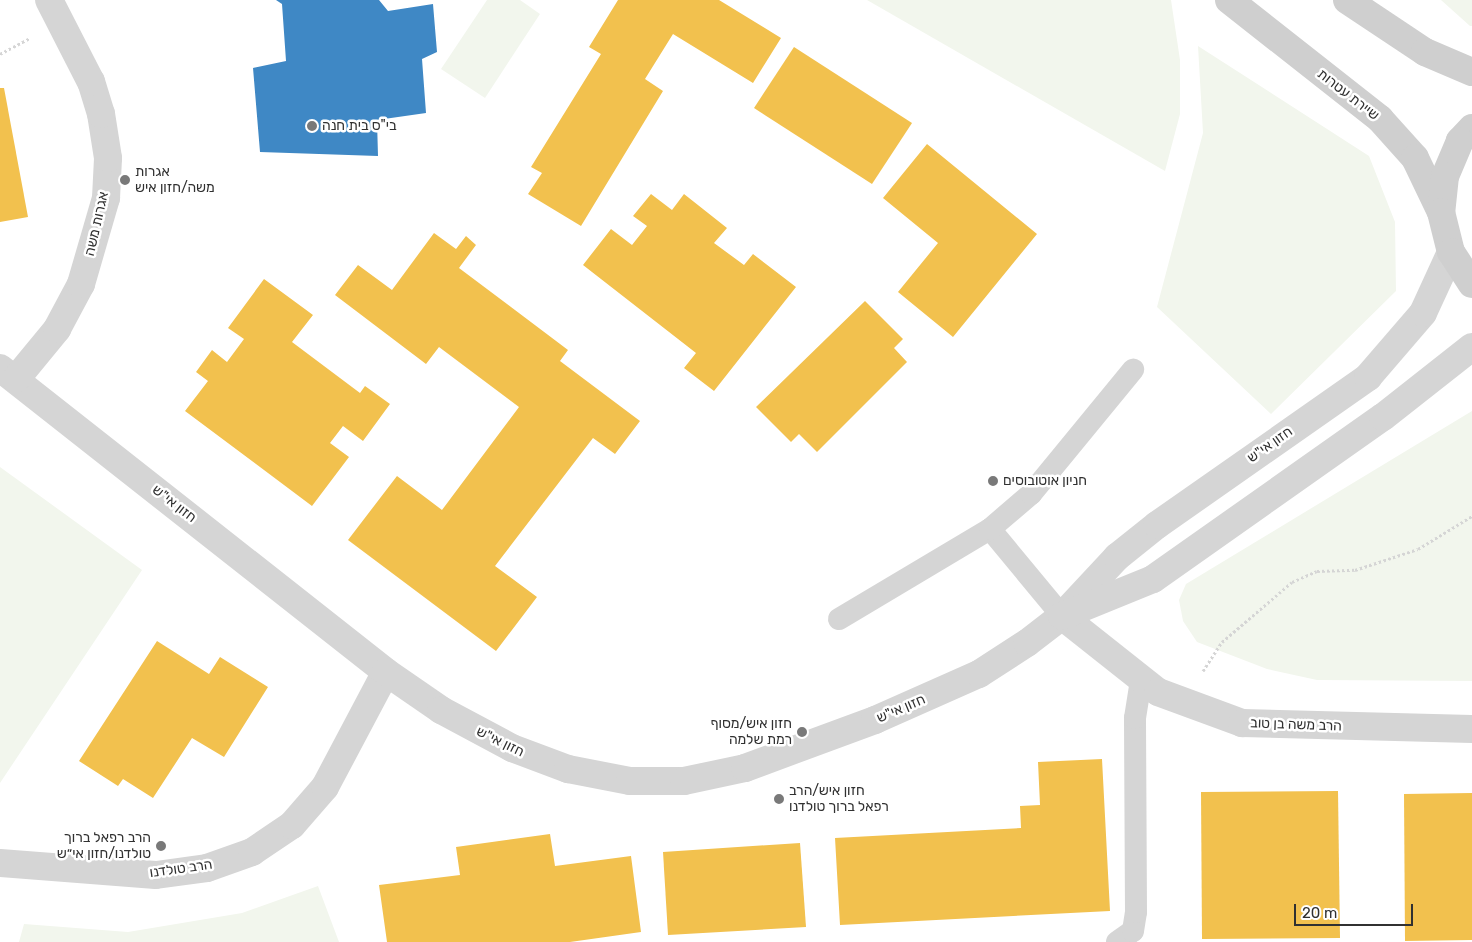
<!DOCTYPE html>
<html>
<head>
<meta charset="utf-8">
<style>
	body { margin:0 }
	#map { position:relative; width:1472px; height:942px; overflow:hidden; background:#fff; font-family:Rubik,Heebo,sans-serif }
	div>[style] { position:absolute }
	.green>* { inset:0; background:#f2f6ed }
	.homes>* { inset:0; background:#f2c14e }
	.schools>* { inset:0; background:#3f88c5 }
	.path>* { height:3px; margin-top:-1.5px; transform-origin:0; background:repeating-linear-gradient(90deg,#d5d5d5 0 2.5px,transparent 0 5px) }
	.service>* { height:22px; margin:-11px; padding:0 11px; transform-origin:11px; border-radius:11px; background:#d5d5d5 }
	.minor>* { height:28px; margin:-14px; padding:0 14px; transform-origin:14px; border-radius:14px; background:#d5d5d5 }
	.tertiary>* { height:28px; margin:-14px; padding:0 14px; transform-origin:14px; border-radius:14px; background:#d5d5d5 }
	.secondary>* { height:28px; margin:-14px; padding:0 14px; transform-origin:14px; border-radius:14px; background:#cfcfcf }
	.dots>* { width:14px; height:14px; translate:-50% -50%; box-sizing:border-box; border:2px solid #fff; border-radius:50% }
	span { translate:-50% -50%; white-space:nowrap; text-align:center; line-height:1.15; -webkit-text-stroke:5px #fff; paint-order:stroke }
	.street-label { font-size:14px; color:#313131 }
	.poi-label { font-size:14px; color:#313131 }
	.left { translate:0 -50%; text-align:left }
	.right { translate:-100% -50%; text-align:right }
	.scale { position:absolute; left:1294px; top:904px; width:119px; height:22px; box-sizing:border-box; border:2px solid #313131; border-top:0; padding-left:6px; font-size:15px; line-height:18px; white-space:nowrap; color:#313131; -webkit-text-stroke:4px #fff; paint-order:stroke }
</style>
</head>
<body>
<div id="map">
	<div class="green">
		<i style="clip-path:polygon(487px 0,520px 0,540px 14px,485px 98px,441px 69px)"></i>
		<i style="clip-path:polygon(867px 0,1171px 0,1180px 60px,1180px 114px,1165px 171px)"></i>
		<i style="clip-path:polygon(1441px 0,1472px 0,1472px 26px,1470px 26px)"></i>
		<i style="clip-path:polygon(1198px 46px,1369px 156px,1395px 222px,1396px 291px,1271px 414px,1157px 307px,1203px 133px)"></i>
		<i style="clip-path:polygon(1472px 411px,1472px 681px,1317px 680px,1267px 669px,1197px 642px,1183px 621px,1179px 600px,1186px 584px)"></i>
		<i style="clip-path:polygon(0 467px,142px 570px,0 783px)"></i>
		<i style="clip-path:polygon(318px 886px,339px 942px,19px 942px,24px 924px,128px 932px,242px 913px)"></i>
	</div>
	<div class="homes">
		<i style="clip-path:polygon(618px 0,719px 0,781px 38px,753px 83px,673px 34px,645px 79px,663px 91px,581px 226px,528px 194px,542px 173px,531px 167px,601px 54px,589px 47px)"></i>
		<i style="clip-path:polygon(794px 47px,912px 123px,872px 184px,754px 108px)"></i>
		<i style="clip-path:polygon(0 88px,4px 88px,28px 217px,0 222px)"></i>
		<i style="clip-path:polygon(927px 144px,1037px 234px,953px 337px,898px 292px,938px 243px,883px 198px)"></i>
		<i style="clip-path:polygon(651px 194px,672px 210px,684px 194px,727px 228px,714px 243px,744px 265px,753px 254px,796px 287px,714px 391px,684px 368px,696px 353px,583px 265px,611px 229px,632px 245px,647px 226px,633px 216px)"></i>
		<i style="clip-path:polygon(434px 233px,456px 249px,466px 236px,476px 245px,459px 268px,568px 350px,560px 361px,640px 421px,615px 454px,593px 438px,495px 566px,537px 597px,496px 651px,348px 540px,397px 476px,442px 510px,519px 407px,439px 347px,426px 364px,335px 295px,358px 265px,392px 290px)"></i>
		<i style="clip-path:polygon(264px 279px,313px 315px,292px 342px,360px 393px,365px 386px,390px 404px,363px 441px,343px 426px,330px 443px,349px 457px,312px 506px,185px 411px,208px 381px,196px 372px,212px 350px,227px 362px,244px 339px,228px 328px)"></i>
		<i style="clip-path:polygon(865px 301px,903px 339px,894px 348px,907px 362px,817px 452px,799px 434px,791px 442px,756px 407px)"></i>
		<i style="clip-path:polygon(157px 641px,209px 674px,220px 657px,268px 687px,224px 757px,192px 738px,153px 798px,123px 779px,118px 786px,79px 761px)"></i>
		<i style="clip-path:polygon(1102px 759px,1110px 911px,840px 925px,835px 838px,1021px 828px,1020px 806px,1040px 805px,1038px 762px)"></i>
		<i style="clip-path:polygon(1338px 791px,1340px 938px,1202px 939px,1201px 792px)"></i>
		<i style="clip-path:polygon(1472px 793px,1472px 940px,1405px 941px,1404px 794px)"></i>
		<i style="clip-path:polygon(550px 834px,555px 866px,631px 856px,641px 932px,570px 942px,387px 942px,379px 885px,460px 875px,456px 847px)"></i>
		<i style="clip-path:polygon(800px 843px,806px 927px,668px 935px,663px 852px)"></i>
	</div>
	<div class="schools">
		<i style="clip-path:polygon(276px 0,379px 0,388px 11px,433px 4px,437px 52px,422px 59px,426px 113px,377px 120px,378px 156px,260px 152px,253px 68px,286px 61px,282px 4px)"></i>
	</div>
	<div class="path">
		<i style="left:0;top:54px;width:34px;rotate:-28deg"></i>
		<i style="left:1203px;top:671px;width:35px;rotate:-57deg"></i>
		<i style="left:1222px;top:642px;width:92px;rotate:-40.6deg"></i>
		<i style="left:1292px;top:582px;width:27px;rotate:-24deg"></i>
		<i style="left:1317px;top:571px;width:38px;rotate:-2deg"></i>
		<i style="left:1355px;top:570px;width:66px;rotate:-18.4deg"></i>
		<i style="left:1418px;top:549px;width:63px;rotate:-31.4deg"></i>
	</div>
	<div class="service">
		<i style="left:990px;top:529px;width:113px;rotate:50.4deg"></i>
		<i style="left:839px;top:619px;width:176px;rotate:-30.8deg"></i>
		<i style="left:990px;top:529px;width:54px;rotate:-40.5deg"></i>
		<i style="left:1031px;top:494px;width:161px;rotate:-50.6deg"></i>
		<i style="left:1117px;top:942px;width:19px;rotate:-35deg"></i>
		<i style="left:1133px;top:931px;width:19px;rotate:-81deg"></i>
		<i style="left:1136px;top:912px;width:194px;rotate:-90.3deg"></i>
		<i style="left:1135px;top:718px;width:37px;rotate:-81deg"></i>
	</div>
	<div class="minor">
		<i style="left:1062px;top:616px;width:122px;rotate:38.4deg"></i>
		<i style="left:1158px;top:692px;width:90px;rotate:20.3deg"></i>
		<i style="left:1242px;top:723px;width:230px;rotate:1.5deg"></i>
		<i style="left:0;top:863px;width:156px;rotate:4.4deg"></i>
		<i style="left:156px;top:875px;width:51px;rotate:-7.8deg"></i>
		<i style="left:207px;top:868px;width:48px;rotate:-19.6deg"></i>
		<i style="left:252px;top:852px;width:48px;rotate:-34deg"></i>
		<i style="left:292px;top:825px;width:50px;rotate:-49deg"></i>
		<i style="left:325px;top:787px;width:130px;rotate:-62.1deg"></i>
	</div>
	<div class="tertiary">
		<i style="left:0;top:368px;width:491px;rotate:38.2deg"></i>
		<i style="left:386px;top:672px;width:67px;rotate:34.6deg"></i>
		<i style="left:441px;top:710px;width:81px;rotate:28.2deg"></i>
		<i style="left:512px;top:748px;width:60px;rotate:20.6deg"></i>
		<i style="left:568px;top:769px;width:63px;rotate:11deg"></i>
		<i style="left:630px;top:781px;width:54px"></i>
		<i style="left:684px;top:781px;width:62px;rotate:-12deg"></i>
		<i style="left:745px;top:768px;width:139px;rotate:-20.3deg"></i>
		<i style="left:875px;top:720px;width:114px;rotate:-23.9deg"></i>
		<i style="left:979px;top:674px;width:57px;rotate:-32.9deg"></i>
		<i style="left:1027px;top:643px;width:44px;rotate:-37.6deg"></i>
		<i style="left:1062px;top:616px;width:81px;rotate:-47deg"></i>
		<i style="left:1117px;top:557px;width:51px;rotate:-38.7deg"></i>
		<i style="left:1157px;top:525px;width:258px;rotate:-35deg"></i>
		<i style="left:1368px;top:377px;width:84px;rotate:-49.3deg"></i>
		<i style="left:1423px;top:313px;width:67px;rotate:-65.3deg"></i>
		<i style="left:16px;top:379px;width:65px;rotate:-50.6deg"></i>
		<i style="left:57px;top:329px;width:51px;rotate:-61.9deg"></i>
		<i style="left:81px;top:284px;width:90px;rotate:-73.8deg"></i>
		<i style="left:106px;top:198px;width:40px;rotate:-87.1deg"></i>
		<i style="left:108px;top:158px;width:45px;rotate:-99deg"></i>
		<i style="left:101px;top:114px;width:34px;rotate:-107deg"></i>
		<i style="left:91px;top:82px;width:92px;rotate:-117.1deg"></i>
		<i style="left:1062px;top:616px;width:98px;rotate:-22.1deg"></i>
		<i style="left:1153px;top:579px;width:281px;rotate:-35.2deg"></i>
		<i style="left:1383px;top:417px;width:113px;rotate:-38.2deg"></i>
	</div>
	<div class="secondary">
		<i style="left:1229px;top:0;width:192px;rotate:38.2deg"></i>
		<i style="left:1380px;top:119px;width:52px;rotate:48.1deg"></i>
		<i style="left:1415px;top:158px;width:60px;rotate:64.3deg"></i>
		<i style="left:1347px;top:0;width:94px;rotate:33.7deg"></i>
		<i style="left:1425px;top:52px;width:51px;rotate:23.1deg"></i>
		<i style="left:1472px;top:128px;width:18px;rotate:133deg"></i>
		<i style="left:1460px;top:141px;width:38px;rotate:113deg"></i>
		<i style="left:1445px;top:176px;width:36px;rotate:96deg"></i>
		<i style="left:1441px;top:212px;width:41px;rotate:76deg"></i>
		<i style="left:1451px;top:252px;width:38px;rotate:57deg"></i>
	</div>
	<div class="dots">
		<i style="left:312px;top:126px;background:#797979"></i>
		<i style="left:125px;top:180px;background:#797979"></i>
		<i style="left:993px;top:481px;background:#797979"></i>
		<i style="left:802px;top:732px;background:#797979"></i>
		<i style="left:779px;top:799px;background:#797979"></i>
		<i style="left:161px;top:846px;background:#797979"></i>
	</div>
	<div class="street-label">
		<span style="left:1348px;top:95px;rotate:38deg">שיירת עטרות</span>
		<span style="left:97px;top:224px;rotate:-77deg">אגרות משה</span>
		<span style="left:1270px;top:445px;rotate:-35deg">חזון אי"ש</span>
		<span style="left:174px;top:504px;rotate:38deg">חזון אי"ש</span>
		<span style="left:901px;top:709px;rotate:-23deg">חזון אי"ש</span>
		<span style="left:1296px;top:725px;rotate:2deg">הרב משה בן טוב</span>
		<span style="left:500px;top:742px;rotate:26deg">חזון אי"ש</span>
		<span style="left:181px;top:869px;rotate:-8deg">הרב טולדנו</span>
	</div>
	<div class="poi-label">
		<span class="left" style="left:322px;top:126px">בי"ס בית חנה</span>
		<span class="left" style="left:135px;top:180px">אגרות<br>משה/חזון איש</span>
		<span class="left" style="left:1003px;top:481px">חניון אוטובוסים</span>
		<span class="right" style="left:792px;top:732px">חזון איש/מסוף<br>רמת שלמה</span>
		<span class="left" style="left:789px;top:799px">חזון איש/הרב<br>רפאל ברוך טולדנו</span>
		<span class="right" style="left:151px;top:846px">הרב רפאל ברוך<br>טולדנו/חזון אי״ש</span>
	</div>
	<div class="scale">20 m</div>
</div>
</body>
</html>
